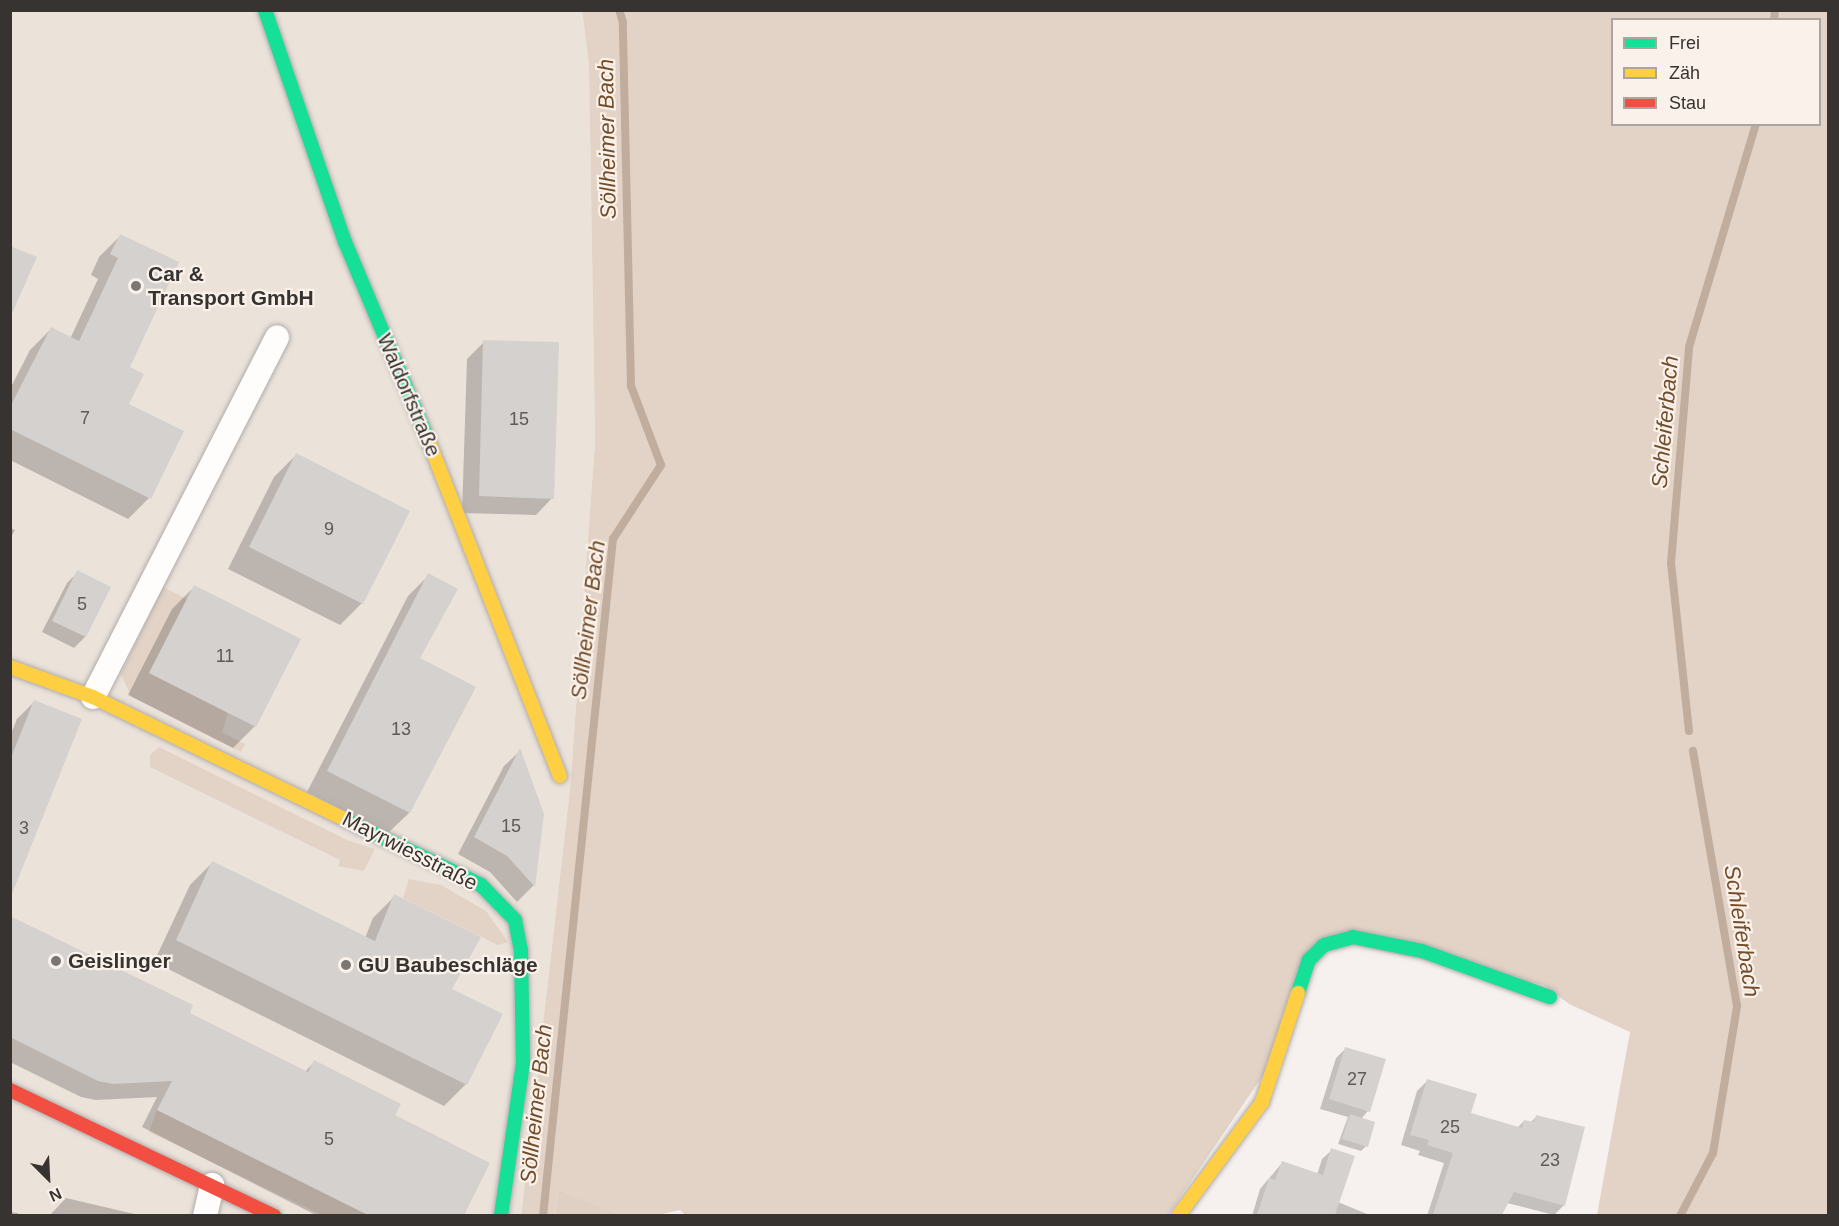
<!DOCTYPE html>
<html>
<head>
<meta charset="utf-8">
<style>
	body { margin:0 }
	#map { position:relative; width:1839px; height:1226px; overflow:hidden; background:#f6f1ee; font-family:Arial,sans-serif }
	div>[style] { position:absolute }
	.built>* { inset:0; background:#ebe2da }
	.green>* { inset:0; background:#e3d3c6 }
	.forest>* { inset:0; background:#e0cfc3 }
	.shadow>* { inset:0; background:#0003 }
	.stream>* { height:8px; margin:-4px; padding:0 4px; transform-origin:4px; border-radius:4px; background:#c0ad9e }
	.building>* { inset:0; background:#d4d1ce }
	.roads { filter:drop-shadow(0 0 2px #b0acaa) drop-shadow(0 0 2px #b0acaa) }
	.street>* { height:24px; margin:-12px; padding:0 12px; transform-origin:12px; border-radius:12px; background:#fefdfc }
	.fast>* { height:14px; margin:-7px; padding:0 7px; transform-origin:7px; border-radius:7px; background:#16e098 }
	.slow>* { height:14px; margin:-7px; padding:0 7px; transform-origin:7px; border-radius:7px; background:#ffcf43 }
	.jam>* { height:14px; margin:-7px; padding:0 7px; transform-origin:7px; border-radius:7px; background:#f24e42 }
	.dots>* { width:16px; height:16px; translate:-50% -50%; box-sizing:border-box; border:3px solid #f9f1ea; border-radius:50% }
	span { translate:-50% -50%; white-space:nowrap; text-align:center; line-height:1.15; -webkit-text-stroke:4.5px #f9f1ea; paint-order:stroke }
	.number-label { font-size:18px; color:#5e5a58 }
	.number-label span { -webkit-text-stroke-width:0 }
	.poi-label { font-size:21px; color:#363331; font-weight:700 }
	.left { translate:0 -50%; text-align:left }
	.street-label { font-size:21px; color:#363331 }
	.water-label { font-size:22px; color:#734d2a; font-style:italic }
	.frame { position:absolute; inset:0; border:12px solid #363331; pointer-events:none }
	.legend { position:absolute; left:1611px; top:18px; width:210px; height:108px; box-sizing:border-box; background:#f9f1ea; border:2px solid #aba5a0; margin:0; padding:8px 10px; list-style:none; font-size:18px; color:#363331 }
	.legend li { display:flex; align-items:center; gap:12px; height:30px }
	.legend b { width:30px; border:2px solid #aba5a0 }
	.north { position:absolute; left:18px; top:1148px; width:60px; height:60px; -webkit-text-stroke:4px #f9f1ea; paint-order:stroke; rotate:156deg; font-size:16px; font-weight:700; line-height:24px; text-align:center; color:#363331 }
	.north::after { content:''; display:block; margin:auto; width:21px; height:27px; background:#363331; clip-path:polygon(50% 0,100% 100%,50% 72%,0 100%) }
</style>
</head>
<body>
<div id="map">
	<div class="built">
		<i style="clip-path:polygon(10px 11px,582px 11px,589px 64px,595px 442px,570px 789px,521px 1215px,11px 1215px)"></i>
	</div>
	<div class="green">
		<i style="clip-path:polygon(evenodd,582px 11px,1828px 11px,1828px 1215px,1597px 1215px,1630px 1032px,1569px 1004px,1544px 985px,1320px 938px,1268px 1068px,1168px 1215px,686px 1216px,680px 1210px,658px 1215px,619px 1216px,559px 1190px,555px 1215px,521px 1216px,570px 789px,595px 442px,589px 64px,582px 11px,1612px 20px,1820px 20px,1820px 124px,1612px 124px,1612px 20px)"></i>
		<i style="clip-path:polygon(163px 587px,187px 599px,149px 673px,228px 713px,222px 732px,245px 744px,241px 752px,131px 696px,121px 674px)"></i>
		<i style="clip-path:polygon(159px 747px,347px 840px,375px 849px,364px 871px,338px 866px,340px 860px,150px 767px,150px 755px)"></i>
		<i style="clip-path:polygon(409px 879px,441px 885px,486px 911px,508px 942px,498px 945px,403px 898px)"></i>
		<i style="clip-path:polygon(157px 1110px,368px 1215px,322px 1215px,149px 1132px)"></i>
	</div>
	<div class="forest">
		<i style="clip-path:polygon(559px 1190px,619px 1215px,555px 1215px)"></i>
	</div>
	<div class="shadow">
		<i style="clip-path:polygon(120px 236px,128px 368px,127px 404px,149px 498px,128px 519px,10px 460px,10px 389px,30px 350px,51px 329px,70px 339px,98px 279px,91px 275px,99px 257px)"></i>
		<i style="clip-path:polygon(484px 342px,552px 498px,536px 515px,462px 513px,467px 359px)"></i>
		<i style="clip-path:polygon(296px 455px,362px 603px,340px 625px,228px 569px,274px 477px)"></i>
		<i style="clip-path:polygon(10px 528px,15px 530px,10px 539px)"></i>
		<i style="clip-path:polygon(78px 572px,109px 587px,85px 637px,74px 648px,42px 632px,67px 583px)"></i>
		<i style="clip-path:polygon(429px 575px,418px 659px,474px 687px,409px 813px,388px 833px,307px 792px,408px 596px)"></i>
		<i style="clip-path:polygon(194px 587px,255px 726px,233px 748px,128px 695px,172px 609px)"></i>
		<i style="clip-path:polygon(34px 702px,80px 720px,10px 892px,10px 736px,17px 719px)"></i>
		<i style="clip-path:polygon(520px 751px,543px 814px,533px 886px,517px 902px,490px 872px,458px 854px,504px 766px)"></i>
		<i style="clip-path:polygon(212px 863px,365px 938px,373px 918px,395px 896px,450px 989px,466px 1084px,444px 1106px,154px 962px,190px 885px)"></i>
		<i style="clip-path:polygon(10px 918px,188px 1013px,305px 1072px,314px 1062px,393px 1116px,488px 1166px,463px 1216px,318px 1216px,142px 1127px,157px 1097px,96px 1100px,81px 1097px,10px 1062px)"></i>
		<i style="clip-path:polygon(1346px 1048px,1368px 1111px,1361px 1119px,1366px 1146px,1361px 1151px,1338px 1144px,1348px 1117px,1320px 1109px,1336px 1058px)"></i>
		<i style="clip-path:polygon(1427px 1081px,1469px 1114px,1517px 1128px,1524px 1121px,1530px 1123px,1536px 1117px,1564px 1205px,1554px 1215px,1507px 1203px,1500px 1216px,1427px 1216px,1444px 1163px,1418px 1155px,1420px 1151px,1401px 1145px,1417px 1091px)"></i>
		<i style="clip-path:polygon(1332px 1150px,1338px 1202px,1372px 1216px,1252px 1216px,1260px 1189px,1282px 1163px,1317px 1175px,1322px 1159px)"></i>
		<i style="clip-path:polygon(66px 1198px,143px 1216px,49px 1216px)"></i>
		<i style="clip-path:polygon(10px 1212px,18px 1213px,18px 1216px,10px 1216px)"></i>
	</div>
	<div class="stream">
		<i style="left:1774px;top:20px;width:10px;rotate:-84deg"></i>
		<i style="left:1689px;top:731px;width:169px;rotate:-96.1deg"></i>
		<i style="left:1671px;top:563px;width:217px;rotate:-85.2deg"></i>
		<i style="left:1689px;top:347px;width:233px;rotate:-73.3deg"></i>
		<i style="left:543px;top:1216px;width:681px;rotate:-84.1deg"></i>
		<i style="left:613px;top:539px;width:88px;rotate:-57deg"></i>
		<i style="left:661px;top:465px;width:85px;rotate:-110.8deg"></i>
		<i style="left:631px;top:386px;width:364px;rotate:-91.3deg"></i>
		<i style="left:623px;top:22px;width:13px;rotate:-108deg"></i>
		<i style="left:1680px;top:1216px;width:71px;rotate:-62.4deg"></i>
		<i style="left:1713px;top:1153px;width:149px;rotate:-80.7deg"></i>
		<i style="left:1737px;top:1006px;width:259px;rotate:-99.8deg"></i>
	</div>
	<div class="building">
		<i style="clip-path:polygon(120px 234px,179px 262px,130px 367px,144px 374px,129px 404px,184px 431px,151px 499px,10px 429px,10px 407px,51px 327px,79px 341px,118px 258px,110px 254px)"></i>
		<i style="clip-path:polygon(10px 246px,37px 257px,10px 318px)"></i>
		<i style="clip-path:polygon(483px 340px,559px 342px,554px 499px,479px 496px)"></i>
		<i style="clip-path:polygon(296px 453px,410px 511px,363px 604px,249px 547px)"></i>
		<i style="clip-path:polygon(77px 570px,111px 587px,86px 637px,52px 621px)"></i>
		<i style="clip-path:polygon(428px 573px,458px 589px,420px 658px,476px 687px,410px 813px,327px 771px)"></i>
		<i style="clip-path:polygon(194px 585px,301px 639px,256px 727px,149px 673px)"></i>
		<i style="clip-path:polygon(34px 700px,82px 719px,12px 894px,10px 760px)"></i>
		<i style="clip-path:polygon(520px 748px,544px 814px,535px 887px,507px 856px,474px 837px)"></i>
		<i style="clip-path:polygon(212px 861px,375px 941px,394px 894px,481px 937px,452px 989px,503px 1014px,467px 1085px,176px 940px)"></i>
		<i style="clip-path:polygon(10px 916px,193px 1005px,190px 1013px,308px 1072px,314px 1060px,401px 1104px,395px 1115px,490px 1163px,464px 1215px,368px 1215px,157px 1110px,172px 1081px,113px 1084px,98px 1081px,10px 1037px)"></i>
		<i style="clip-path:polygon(1345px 1047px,1386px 1059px,1370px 1112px,1329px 1099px)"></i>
		<i style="clip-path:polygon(1427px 1079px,1477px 1094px,1471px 1113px,1522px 1128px,1524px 1120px,1534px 1122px,1536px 1115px,1585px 1127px,1565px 1206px,1514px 1192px,1502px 1215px,1433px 1215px,1453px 1153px,1427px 1145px,1429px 1140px,1410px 1135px)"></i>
		<i style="clip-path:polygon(1350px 1114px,1375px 1122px,1368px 1147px,1342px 1139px)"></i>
		<i style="clip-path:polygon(1331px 1148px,1355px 1156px,1335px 1215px,1257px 1215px,1269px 1178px,1275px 1180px,1282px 1161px,1323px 1175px)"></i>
	</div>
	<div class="roads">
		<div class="street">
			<i style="left:93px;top:697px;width:404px;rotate:-62.9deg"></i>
			<i style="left:205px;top:1216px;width:32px;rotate:-77deg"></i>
		</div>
		<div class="fast">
			<i style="left:265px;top:10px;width:245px;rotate:71deg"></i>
			<i style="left:345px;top:242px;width:212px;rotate:67.2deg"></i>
			<i style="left:344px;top:819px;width:152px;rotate:25.7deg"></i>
			<i style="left:481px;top:885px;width:49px;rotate:45.8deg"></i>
			<i style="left:515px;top:920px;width:31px;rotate:79deg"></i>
			<i style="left:521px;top:950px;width:113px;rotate:89deg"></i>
			<i style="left:523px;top:1063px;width:155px;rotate:98.2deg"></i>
			<i style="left:1298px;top:993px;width:35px;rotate:-72deg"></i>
			<i style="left:1309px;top:960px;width:21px;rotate:-45deg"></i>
			<i style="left:1324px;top:945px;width:30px;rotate:-15deg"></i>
			<i style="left:1353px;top:937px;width:70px;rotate:11.5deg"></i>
			<i style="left:1422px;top:951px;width:136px;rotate:19.8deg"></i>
		</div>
		<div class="slow">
			<i style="left:427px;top:437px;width:364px;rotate:68.6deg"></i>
			<i style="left:10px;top:667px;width:88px;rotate:19.9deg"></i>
			<i style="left:93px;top:697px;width:279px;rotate:25.9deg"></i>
			<i style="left:1178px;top:1216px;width:142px;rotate:-53.6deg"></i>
			<i style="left:1262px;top:1102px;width:115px;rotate:-71.7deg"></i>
		</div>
		<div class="jam">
			<i style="left:10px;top:1090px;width:293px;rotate:25.5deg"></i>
		</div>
	</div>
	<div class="dots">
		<i style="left:136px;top:286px;background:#797673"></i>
		<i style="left:56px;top:961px;background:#797673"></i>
		<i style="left:346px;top:965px;background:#797673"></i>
	</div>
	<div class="number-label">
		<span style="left:85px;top:418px">7</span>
		<span style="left:519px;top:419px">15</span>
		<span style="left:329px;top:529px">9</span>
		<span style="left:82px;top:604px">5</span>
		<span style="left:225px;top:656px">11</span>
		<span style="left:401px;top:729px">13</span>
		<span style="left:511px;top:826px">15</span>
		<span style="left:24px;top:828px">3</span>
		<span style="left:1357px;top:1079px">27</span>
		<span style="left:1450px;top:1127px">25</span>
		<span style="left:329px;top:1139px">5</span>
		<span style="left:1550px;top:1160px">23</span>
	</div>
	<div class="poi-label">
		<span class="left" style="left:148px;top:286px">Car &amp;<br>Transport GmbH</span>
		<span class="left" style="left:68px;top:961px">Geislinger</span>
		<span class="left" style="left:358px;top:965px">GU Baubeschläge</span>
	</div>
	<div class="street-label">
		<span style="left:409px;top:395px;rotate:67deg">Waldorfstraße</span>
		<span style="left:410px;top:851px;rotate:27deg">Mayrwiesstraße</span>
	</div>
	<div class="water-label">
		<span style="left:607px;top:139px;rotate:-91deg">Söllheimer Bach</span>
		<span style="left:1665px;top:422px;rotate:-85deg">Schleiferbach</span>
		<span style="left:588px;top:620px;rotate:-83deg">Söllheimer Bach</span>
		<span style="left:1742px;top:931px;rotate:81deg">Schleiferbach</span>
		<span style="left:536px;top:1104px;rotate:-84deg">Söllheimer Bach</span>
	</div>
	<div class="frame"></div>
	<ul class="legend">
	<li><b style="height:8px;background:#16e098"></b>Frei</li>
	<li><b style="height:8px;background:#ffcf43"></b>Zäh</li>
	<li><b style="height:8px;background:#f24e42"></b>Stau</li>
	</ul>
	<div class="north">N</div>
</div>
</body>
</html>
